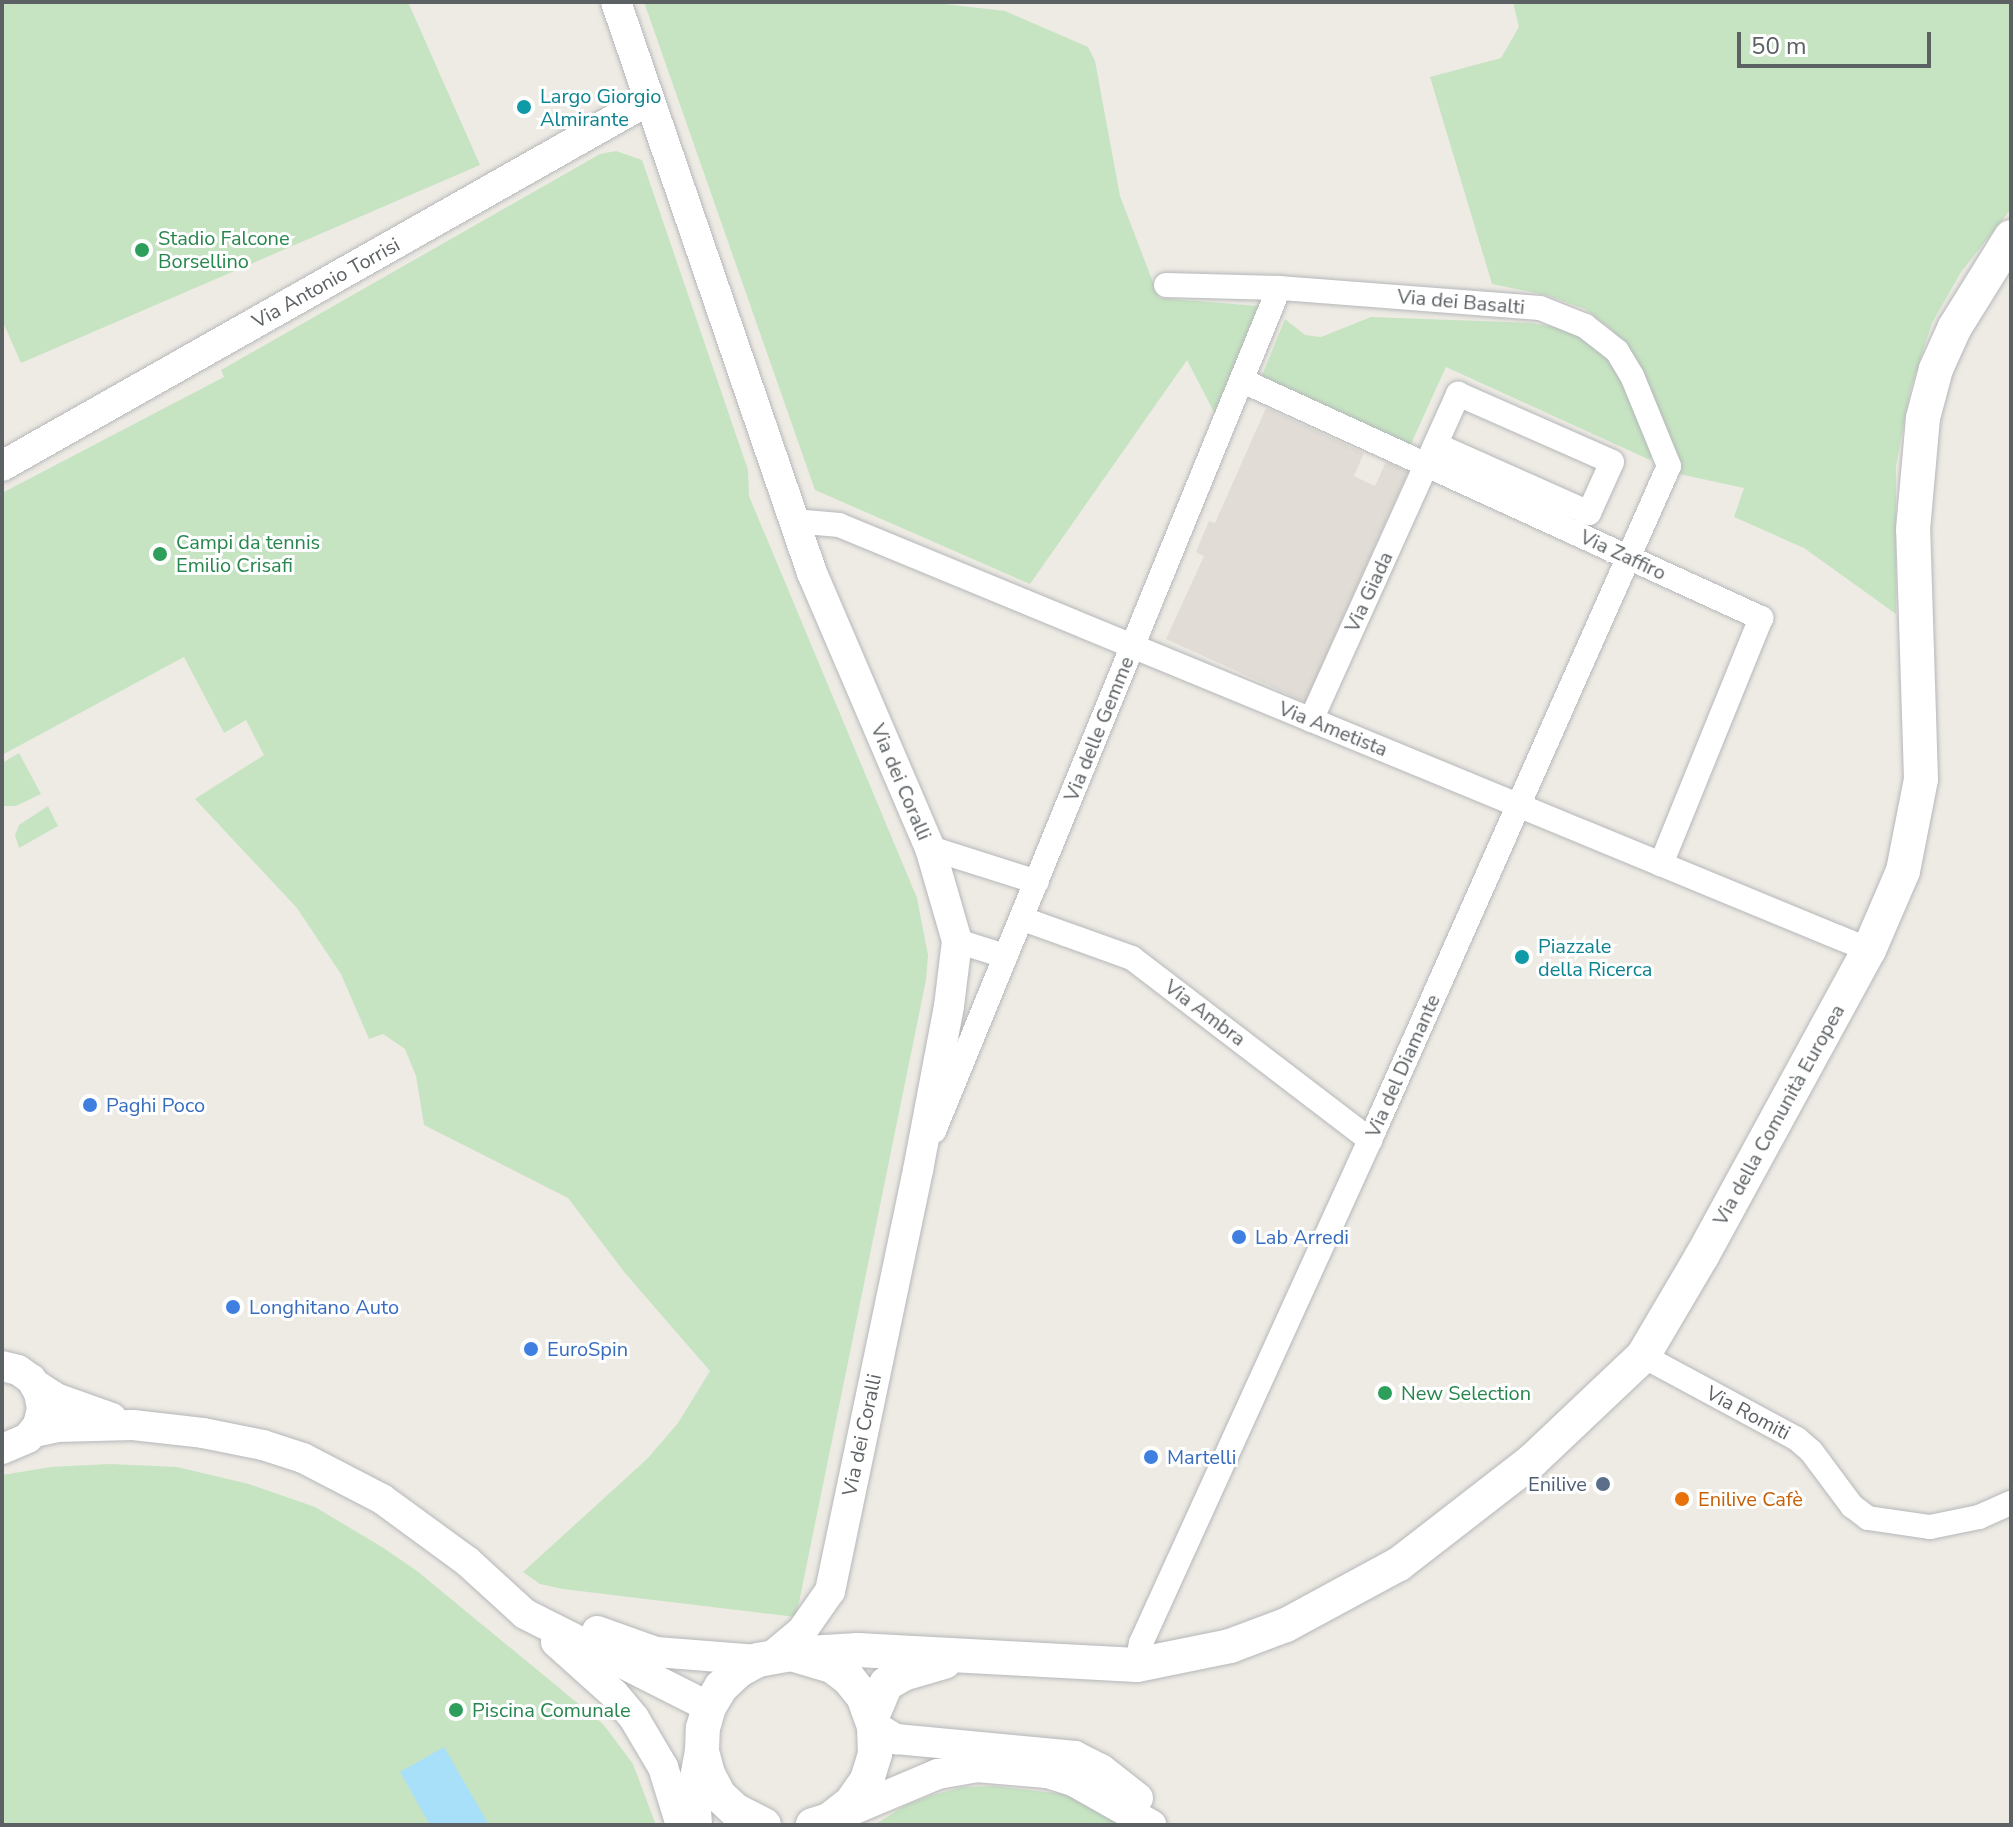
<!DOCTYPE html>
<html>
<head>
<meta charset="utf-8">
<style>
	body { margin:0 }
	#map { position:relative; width:2013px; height:1827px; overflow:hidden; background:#eeebe4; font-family:"Nunito Sans",sans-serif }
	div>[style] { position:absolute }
	.education>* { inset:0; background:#e1dcd5 }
	.green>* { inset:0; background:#c6e4c2 }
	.water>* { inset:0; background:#a8e0fa }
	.roads { filter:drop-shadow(0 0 2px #b5b7ba) drop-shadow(0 0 2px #b5b7ba) }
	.minor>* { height:24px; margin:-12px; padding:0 12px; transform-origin:12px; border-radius:12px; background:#fff }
	.tertiary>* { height:30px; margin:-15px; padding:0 15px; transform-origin:15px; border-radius:15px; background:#fff }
	.secondary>* { height:34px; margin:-17px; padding:0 17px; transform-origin:17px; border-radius:17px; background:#fff }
	.dots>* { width:22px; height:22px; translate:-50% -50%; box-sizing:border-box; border:4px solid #fff; border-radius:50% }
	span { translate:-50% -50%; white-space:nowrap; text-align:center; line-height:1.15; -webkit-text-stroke:6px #fff; paint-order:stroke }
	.culture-label { font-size:20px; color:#0d838f }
	.left { translate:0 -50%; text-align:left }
	.leisure-label { font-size:20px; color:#27864d }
	.street-label { font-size:20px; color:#5c6164 }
	.shop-label { font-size:20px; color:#366cbe }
	.service-label { font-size:20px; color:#4e5e75 }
	.right { translate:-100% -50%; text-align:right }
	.food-label { font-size:20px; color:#c56008 }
	.frame { position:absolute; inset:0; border:4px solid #5c6164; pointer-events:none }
	.scale { position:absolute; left:1737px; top:32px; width:194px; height:36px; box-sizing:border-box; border:4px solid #5c6164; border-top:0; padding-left:10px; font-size:24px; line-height:28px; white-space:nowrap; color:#5c6164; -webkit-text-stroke:6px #fff; paint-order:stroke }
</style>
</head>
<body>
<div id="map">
	<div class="education">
		<i style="clip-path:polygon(1266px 408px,1364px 453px,1354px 476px,1364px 481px,1375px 486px,1386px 462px,1408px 472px,1305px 702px,1166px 639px,1204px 556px,1196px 552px,1209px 521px,1215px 523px)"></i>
	</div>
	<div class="green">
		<i style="clip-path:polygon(2px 2px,408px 2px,480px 165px,21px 363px,2px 320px)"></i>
		<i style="clip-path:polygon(644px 2px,927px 2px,1005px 11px,1088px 47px,1095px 61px,1120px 196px,1159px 298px,1258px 306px,1216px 416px,1187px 360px,1030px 584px,815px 490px)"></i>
		<i style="clip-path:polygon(1513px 2px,2011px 2px,2011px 209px,1961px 272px,1932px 323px,1910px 391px,1896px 466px,1896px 614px,1804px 548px,1734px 517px,1744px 488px,1679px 474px,1630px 355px,1612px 330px,1585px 309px,1546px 295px,1492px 284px,1430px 77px,1501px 58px,1519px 27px)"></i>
		<i style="clip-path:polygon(616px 151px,642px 160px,748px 470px,749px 496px,917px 898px,928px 955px,926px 980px,796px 1617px,563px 1589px,540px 1584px,523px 1572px,647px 1459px,678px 1423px,710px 1371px,625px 1273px,568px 1198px,424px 1125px,416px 1076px,405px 1049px,383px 1034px,369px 1039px,341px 974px,297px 908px,195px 799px,264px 755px,246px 720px,224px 733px,184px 657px,2px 755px,2px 493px,224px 377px,221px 370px,600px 154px)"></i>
		<i style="clip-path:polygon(1371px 317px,1531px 323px,1570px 330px,1596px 344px,1618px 367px,1654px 448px,1650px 460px,1446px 367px,1410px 446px,1261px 378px,1285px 319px,1305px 335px,1321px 337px)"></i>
		<i style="clip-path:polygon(19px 753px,41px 794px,16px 806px,2px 806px,2px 763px)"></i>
		<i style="clip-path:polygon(48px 806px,58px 826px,19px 848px,15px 835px,19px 825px)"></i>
		<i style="clip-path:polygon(109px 1464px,177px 1467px,249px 1484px,315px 1507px,382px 1547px,417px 1571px,603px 1724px,633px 1764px,656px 1825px,2px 1825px,2px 1475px,51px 1467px)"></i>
		<i style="clip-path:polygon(994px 1786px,1063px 1794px,1094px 1807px,1119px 1825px,874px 1825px,906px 1805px,933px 1795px,963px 1787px)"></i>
	</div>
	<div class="water">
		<i style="clip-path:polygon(444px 1747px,489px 1825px,430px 1825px,400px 1772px)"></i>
	</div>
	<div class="roads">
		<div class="minor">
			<i style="left:1243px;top:381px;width:570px;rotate:24.59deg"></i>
			<i style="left:1761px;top:618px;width:266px;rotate:112.1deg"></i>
			<i style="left:794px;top:521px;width:45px;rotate:5.1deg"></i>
			<i style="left:839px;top:525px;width:1114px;rotate:22.42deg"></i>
			<i style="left:1311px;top:720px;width:358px;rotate:-65.7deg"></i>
			<i style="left:1458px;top:394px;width:168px;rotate:23.8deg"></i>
			<i style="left:1612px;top:462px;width:56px;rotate:114.3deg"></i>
			<i style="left:1589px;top:513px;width:167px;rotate:-156deg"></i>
			<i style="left:930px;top:848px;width:112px;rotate:17.6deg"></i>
			<i style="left:1023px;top:919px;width:116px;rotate:19.7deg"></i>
			<i style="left:1132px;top:958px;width:300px;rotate:37.4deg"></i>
			<i style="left:957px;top:941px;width:50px;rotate:17.4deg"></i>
			<i style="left:934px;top:1131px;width:911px;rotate:-67.74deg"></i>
			<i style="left:1643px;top:1356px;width:175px;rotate:28.3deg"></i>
			<i style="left:1797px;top:1439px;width:18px;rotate:41deg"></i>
			<i style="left:1811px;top:1451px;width:69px;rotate:53.3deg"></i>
			<i style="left:1852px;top:1506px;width:20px;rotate:37deg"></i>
			<i style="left:1868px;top:1518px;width:63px;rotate:8.3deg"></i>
			<i style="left:1930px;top:1527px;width:50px;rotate:-11.5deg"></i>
			<i style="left:1979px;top:1517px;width:35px;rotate:-24deg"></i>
			<i style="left:1137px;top:1665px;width:22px;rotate:-80deg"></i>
			<i style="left:1141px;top:1643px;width:553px;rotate:-65.52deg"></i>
			<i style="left:1370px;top:1140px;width:737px;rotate:-66.08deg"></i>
			<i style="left:1669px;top:466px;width:97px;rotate:-112.3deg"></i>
			<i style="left:1632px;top:376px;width:29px;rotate:-121deg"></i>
			<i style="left:1617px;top:351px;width:41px;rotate:-142deg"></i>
			<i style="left:1585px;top:326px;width:48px;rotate:-158.2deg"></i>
			<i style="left:1540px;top:308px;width:262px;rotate:-175.6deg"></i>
			<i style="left:1279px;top:288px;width:113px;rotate:-178.5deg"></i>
		</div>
		<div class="tertiary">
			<i style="left:616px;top:2px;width:604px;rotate:71.05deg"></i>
			<i style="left:812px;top:573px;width:299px;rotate:66.8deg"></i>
			<i style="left:930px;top:848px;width:97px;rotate:73.8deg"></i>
			<i style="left:957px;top:941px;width:65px;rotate:97deg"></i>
			<i style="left:949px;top:1006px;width:167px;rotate:100.7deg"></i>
			<i style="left:918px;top:1170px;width:430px;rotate:101.8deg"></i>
			<i style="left:830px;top:1591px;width:49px;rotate:125deg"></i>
			<i style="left:802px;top:1631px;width:39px;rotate:140deg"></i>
			<i style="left:2px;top:466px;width:743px;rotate:-29.5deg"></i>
			<i style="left:2px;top:1366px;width:16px;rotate:14deg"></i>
			<i style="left:18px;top:1370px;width:16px;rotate:35deg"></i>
			<i style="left:31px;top:1379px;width:16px;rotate:60deg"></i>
			<i style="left:39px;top:1393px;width:16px;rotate:79deg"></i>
			<i style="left:42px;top:1409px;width:16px;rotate:104deg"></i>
			<i style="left:38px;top:1425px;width:16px;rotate:128deg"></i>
			<i style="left:28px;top:1438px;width:28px;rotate:157deg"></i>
			<i style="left:36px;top:1385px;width:24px;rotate:33deg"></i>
			<i style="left:56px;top:1398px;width:59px;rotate:19.7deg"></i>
			<i style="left:34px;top:1432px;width:24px;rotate:-12deg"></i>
			<i style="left:57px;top:1427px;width:76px;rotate:-1.5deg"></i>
			<i style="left:133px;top:1425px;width:70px;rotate:6.5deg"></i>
			<i style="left:203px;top:1433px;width:61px;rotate:11.3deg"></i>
			<i style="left:263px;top:1445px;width:42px;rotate:18deg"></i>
			<i style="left:303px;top:1458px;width:89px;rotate:27.4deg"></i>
			<i style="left:382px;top:1499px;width:107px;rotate:36.2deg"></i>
			<i style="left:468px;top:1562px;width:77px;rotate:42.4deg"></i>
			<i style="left:525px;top:1614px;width:206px;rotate:26.8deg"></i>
			<i style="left:597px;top:1631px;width:63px;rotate:19.6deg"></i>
			<i style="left:656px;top:1652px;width:102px;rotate:4.5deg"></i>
			<i style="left:556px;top:1642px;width:78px;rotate:41.9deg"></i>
			<i style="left:614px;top:1694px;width:31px;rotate:50deg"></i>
			<i style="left:634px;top:1718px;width:57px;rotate:59.4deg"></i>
			<i style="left:663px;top:1767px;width:61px;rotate:72.8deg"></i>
			<i style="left:874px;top:1726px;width:26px;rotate:31deg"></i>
			<i style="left:896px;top:1739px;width:180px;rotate:5.4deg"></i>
			<i style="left:1075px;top:1756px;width:29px;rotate:27deg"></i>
			<i style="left:1101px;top:1769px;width:47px;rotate:38.1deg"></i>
			<i style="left:838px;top:1816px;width:108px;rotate:-22.8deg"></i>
			<i style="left:938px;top:1774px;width:39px;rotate:-10deg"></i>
			<i style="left:976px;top:1767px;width:71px;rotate:4.8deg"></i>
			<i style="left:1047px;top:1773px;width:27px;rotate:17deg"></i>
			<i style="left:1073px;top:1781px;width:90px;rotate:29.4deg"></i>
		</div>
		<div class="secondary">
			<i style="left:791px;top:1654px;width:67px;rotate:-3.4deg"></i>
			<i style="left:858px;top:1650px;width:279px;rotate:3.1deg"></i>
			<i style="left:1137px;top:1665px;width:95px;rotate:-11.5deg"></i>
			<i style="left:1230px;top:1646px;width:60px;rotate:-20.6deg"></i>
			<i style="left:1286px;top:1625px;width:128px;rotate:-28.4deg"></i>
			<i style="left:1399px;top:1564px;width:168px;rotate:-37.8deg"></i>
			<i style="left:1532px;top:1461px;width:153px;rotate:-43.4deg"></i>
			<i style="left:1643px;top:1356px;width:116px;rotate:-59.5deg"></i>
			<i style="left:1702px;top:1256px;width:349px;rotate:-61.4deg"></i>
			<i style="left:1869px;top:950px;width:86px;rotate:-66.7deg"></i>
			<i style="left:1903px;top:871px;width:94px;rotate:-78.9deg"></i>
			<i style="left:1921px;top:779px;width:249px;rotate:-91.8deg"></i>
			<i style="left:1913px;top:530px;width:112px;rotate:-84.9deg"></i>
			<i style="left:1923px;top:418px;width:51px;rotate:-75.1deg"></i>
			<i style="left:1936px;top:369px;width:46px;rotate:-65.7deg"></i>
			<i style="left:1955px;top:327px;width:106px;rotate:-58.1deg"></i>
			<i style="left:872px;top:1717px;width:36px;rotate:-67deg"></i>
			<i style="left:886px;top:1684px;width:20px;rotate:-30deg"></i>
			<i style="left:903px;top:1674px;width:43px;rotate:-16.3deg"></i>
			<i style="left:695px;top:1825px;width:26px;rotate:-94deg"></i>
			<i style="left:693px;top:1799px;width:49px;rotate:-79.4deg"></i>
			<i style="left:764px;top:1825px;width:31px;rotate:-153deg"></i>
			<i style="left:736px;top:1811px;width:23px;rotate:-137deg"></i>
			<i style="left:719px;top:1795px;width:24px;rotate:-118deg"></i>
			<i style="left:708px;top:1774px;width:24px;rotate:-105deg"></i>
			<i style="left:702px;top:1751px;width:23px;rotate:-88deg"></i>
			<i style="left:703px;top:1728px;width:22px;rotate:-74deg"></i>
			<i style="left:709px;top:1707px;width:23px;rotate:-59deg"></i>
			<i style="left:721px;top:1687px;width:23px;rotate:-43deg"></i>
			<i style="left:738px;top:1671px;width:23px;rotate:-29deg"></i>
			<i style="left:758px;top:1660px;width:34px;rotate:-10deg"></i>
			<i style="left:791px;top:1654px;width:43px;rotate:16.3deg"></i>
			<i style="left:832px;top:1666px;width:21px;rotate:37deg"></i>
			<i style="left:849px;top:1679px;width:22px;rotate:51deg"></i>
			<i style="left:863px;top:1696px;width:32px;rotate:70deg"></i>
			<i style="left:874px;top:1726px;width:28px;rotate:88deg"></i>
			<i style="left:875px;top:1754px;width:27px;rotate:107deg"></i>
			<i style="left:867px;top:1780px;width:28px;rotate:125deg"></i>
			<i style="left:851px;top:1803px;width:28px;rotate:142deg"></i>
			<i style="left:829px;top:1820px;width:17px;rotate:163deg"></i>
		</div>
	</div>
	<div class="dots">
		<i style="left:524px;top:107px;background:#0f9aa8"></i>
		<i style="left:142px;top:250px;background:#2e9e5b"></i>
		<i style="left:160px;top:554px;background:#2e9e5b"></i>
		<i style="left:1522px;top:957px;background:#0f9aa8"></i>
		<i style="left:90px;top:1105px;background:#3f7fe0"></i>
		<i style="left:1239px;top:1237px;background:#3f7fe0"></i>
		<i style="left:233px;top:1307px;background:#3f7fe0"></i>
		<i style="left:531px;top:1349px;background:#3f7fe0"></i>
		<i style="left:1385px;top:1393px;background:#2e9e5b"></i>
		<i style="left:1151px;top:1457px;background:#3f7fe0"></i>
		<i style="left:1603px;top:1484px;background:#5c6f8a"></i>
		<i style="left:1682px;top:1499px;background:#e8710a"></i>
		<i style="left:456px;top:1710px;background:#2e9e5b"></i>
	</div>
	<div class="culture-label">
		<span class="left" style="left:540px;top:108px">Largo Giorgio<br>Almirante</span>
		<span class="left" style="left:1538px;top:958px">Piazzale<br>della Ricerca</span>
	</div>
	<div class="leisure-label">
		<span class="left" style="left:158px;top:250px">Stadio Falcone<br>Borsellino</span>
		<span class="left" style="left:176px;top:554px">Campi da tennis<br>Emilio Crisafi</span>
		<span class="left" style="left:1401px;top:1393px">New Selection</span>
		<span class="left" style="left:472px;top:1710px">Piscina Comunale</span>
	</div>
	<div class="street-label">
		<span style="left:326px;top:283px;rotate:-29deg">Via Antonio Torrisi</span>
		<span style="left:1461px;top:302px;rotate:5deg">Via dei Basalti</span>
		<span style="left:1623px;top:555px;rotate:25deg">Via Zaffiro</span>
		<span style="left:1369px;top:592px;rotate:-65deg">Via Giada</span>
		<span style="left:1099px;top:729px;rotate:-68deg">Via delle Gemme</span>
		<span style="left:1333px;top:729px;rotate:22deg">Via Ametista</span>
		<span style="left:901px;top:782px;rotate:67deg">Via dei Coralli</span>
		<span style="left:1205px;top:1013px;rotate:37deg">Via Ambra</span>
		<span style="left:1403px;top:1066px;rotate:-66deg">Via del Diamante</span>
		<span style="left:1779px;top:1115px;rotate:-61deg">Via della Comunità Europea</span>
		<span style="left:1748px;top:1413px;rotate:28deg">Via Romiti</span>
		<span style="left:862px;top:1435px;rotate:-78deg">Via dei Coralli</span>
	</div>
	<div class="shop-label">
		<span class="left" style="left:106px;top:1105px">Paghi Poco</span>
		<span class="left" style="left:1255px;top:1237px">Lab Arredi</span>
		<span class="left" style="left:249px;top:1307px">Longhitano Auto</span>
		<span class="left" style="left:547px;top:1349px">EuroSpin</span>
		<span class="left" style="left:1167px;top:1457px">Martelli</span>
	</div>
	<div class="service-label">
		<span class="right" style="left:1587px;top:1484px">Enilive</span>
	</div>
	<div class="food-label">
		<span class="left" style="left:1698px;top:1499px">Enilive Cafè</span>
	</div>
	<div class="frame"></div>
	<div class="scale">50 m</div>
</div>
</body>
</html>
